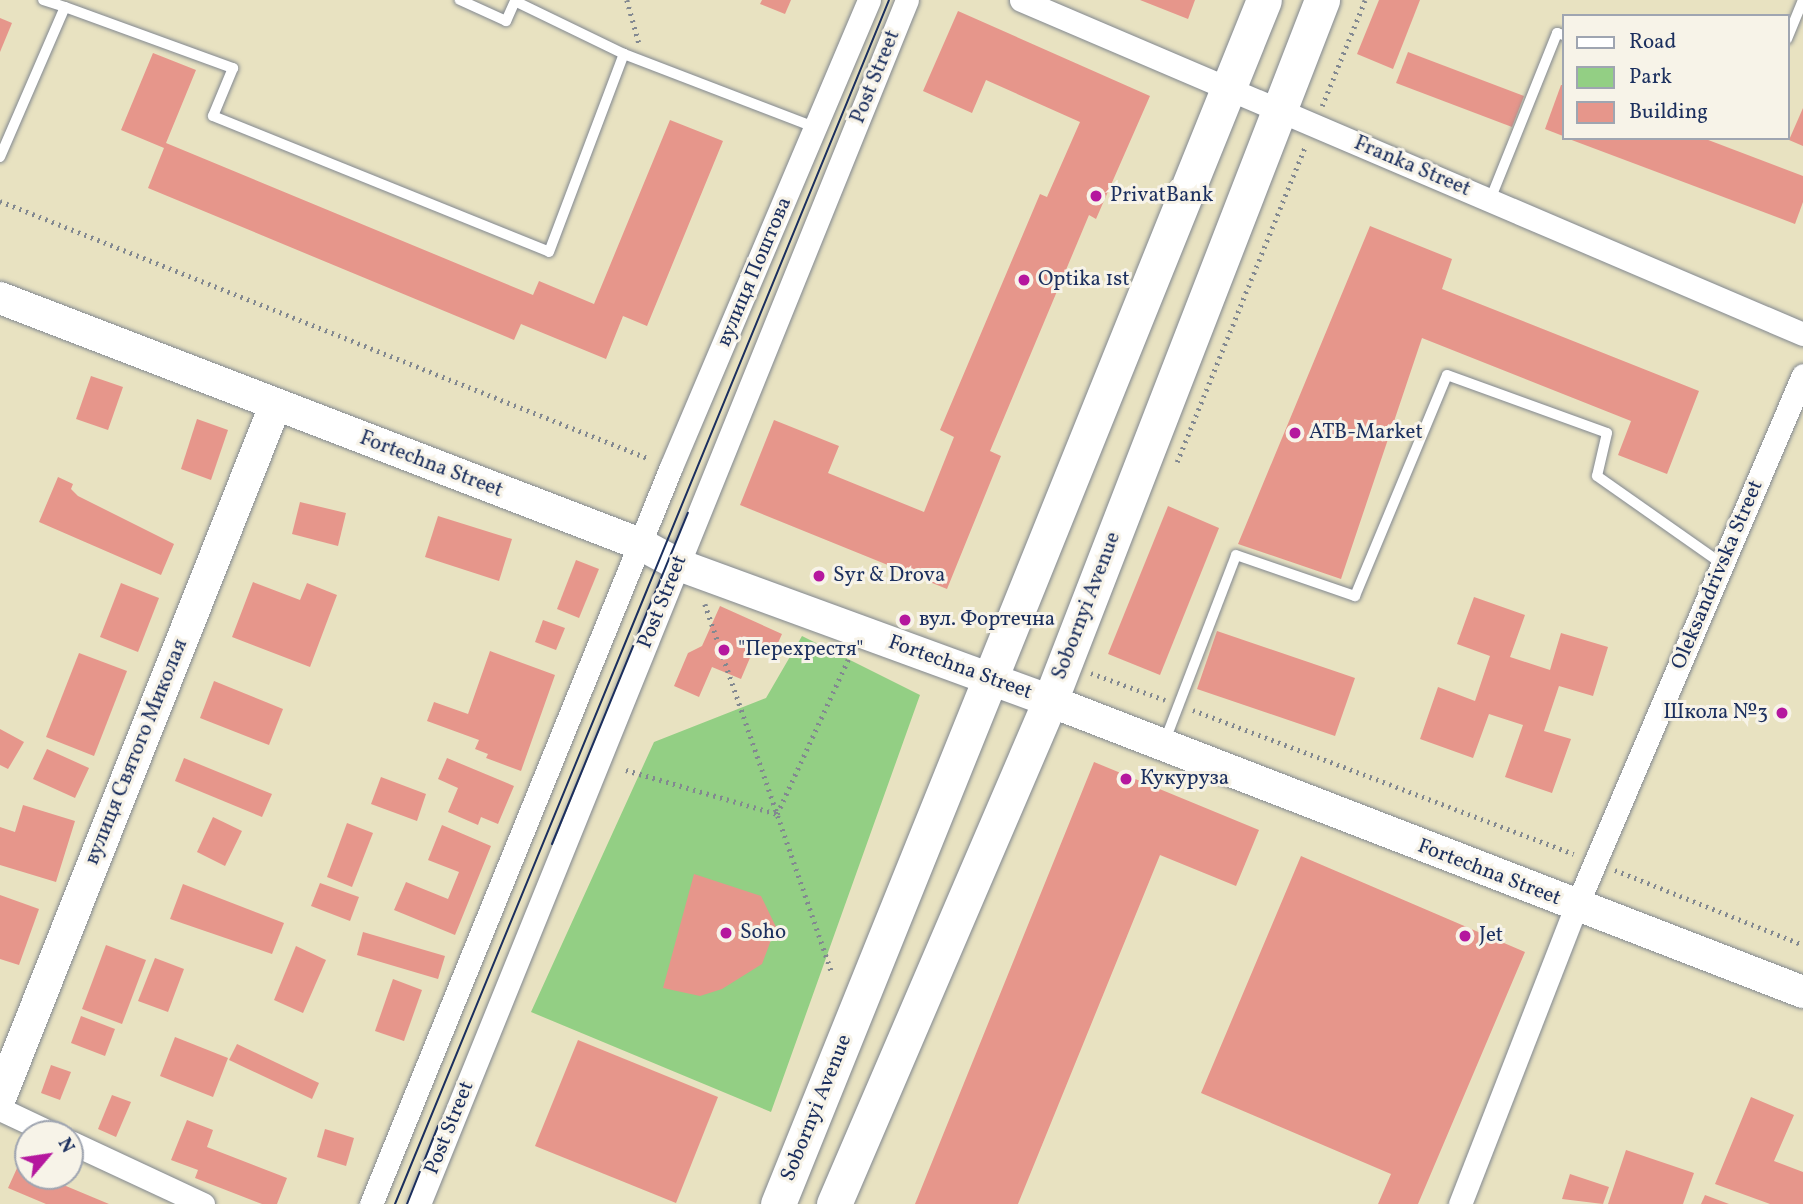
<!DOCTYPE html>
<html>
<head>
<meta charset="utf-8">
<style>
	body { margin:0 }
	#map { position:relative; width:1803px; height:1204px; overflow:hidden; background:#e8e2c1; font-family:Vollkorn,serif }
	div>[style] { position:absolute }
	.green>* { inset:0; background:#93cf84 }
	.building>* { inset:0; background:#e6968b }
	.path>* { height:4.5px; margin-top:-2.25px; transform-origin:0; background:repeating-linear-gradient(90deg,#828890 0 2px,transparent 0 7px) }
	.roads { filter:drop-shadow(0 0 2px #828890) drop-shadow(0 0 2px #828890) }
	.lane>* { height:10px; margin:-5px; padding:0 5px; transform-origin:5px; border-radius:5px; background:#fff }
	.street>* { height:23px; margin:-11.5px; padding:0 11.5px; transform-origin:11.5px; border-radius:11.5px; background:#fff }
	.secondary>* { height:32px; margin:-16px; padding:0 16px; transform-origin:16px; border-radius:16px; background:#fff }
	.primary>* { height:35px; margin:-17.5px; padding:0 17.5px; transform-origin:17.5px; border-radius:17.5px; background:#fff }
	.tram>* { height:2px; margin:-1px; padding:0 1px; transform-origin:1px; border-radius:1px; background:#1b2f5e }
	.dots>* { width:19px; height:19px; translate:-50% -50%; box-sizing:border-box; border:4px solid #f7f3e8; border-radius:50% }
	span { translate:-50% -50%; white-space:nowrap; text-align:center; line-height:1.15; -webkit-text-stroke:6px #f7f3e8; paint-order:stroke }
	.street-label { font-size:21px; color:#1b2f5e }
	.poi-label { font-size:21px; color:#1b2f5e }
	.left { translate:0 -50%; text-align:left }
	.right { translate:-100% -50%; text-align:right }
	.legend { position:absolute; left:1562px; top:14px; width:228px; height:126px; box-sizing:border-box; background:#f7f3e8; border:2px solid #9fa5b1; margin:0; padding:9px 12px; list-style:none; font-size:21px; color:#1b2f5e }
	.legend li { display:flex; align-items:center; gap:14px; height:35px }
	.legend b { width:35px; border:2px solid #9fa5b1 }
	.north { position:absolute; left:14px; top:1120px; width:70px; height:70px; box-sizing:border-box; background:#f7f3e8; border:2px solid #9fa5b1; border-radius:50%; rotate:61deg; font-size:19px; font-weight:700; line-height:28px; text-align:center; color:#1b2f5e }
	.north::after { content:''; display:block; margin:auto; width:24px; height:32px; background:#b5179e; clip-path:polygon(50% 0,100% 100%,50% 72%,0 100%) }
</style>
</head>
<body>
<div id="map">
	<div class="green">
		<i style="clip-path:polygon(802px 636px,920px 695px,771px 1112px,531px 1012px,654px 742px,766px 698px)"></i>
	</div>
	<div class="building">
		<i style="clip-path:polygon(762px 0,791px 0,785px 14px,760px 4px)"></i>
		<i style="clip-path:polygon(1140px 0,1195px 0,1188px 19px)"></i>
		<i style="clip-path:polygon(1379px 0,1420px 0,1393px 69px,1357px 54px)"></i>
		<i style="clip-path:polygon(958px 11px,1150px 96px,1096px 219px,1089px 215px,990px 451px,1001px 456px,947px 589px,740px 505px,774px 420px,839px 446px,828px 473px,924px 512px,954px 437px,940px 430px,1040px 194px,1047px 197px,1080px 122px,986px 80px,972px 113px,923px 91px)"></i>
		<i style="clip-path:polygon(0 18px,12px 23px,0 52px)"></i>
		<i style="clip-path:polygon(1408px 52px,1524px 96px,1512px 127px,1396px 83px)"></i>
		<i style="clip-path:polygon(153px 53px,196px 70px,166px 143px,533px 295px,539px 281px,594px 304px,670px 120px,723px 141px,647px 326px,623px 316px,606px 359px,521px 324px,514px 340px,148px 188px,164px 148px,121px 130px)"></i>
		<i style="clip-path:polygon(1561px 85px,1563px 85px,1563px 136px,1545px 129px)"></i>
		<i style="clip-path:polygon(1803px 108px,1803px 146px,1789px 140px)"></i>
		<i style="clip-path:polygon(1703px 138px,1803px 176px,1803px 202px,1795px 224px,1569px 139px)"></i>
		<i style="clip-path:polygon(1370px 226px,1452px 259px,1442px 289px,1699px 391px,1667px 474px,1618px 455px,1631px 421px,1422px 338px,1341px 579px,1238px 544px)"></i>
		<i style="clip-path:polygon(91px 376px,123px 387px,108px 430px,76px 419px)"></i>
		<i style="clip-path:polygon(197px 419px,228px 430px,211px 480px,181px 469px)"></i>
		<i style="clip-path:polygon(58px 477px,73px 484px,71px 489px,78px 496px,174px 544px,161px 575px,39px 522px)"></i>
		<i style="clip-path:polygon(300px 502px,346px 513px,338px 546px,292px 534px)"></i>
		<i style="clip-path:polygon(1168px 506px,1219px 528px,1160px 675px,1108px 654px)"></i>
		<i style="clip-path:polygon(438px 516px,512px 539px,499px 581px,425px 557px)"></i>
		<i style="clip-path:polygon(576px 560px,599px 569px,579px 618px,557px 609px)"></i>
		<i style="clip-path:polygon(253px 582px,300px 600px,307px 583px,337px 595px,310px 667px,232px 637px)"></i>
		<i style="clip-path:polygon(121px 583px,159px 598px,138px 652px,100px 637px)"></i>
		<i style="clip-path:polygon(1474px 597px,1525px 615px,1510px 657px,1550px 670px,1561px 633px,1608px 647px,1593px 696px,1559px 686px,1544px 731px,1571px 739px,1552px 793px,1505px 777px,1523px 725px,1489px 714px,1473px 758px,1420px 739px,1438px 687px,1475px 701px,1490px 656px,1457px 644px)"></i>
		<i style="clip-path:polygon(720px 606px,782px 634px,773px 654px,755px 646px,741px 679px,712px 667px,699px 697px,674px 686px,688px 653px,702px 646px)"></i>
		<i style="clip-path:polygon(543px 620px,565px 628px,556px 650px,535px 642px)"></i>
		<i style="clip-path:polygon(1217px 631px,1355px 678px,1335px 736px,1197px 689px)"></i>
		<i style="clip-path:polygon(490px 651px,555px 675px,521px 771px,486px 758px,488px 754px,475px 749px,479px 740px,427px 721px,434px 702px,468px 714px)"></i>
		<i style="clip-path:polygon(79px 653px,127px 671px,94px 756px,46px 737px)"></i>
		<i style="clip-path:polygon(214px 681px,283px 709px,269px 745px,200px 718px)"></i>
		<i style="clip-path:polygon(0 729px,24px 742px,8px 769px,0 765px)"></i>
		<i style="clip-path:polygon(47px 749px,89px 768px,75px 798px,33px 779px)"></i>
		<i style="clip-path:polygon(184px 758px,272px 794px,262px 817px,175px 781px)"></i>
		<i style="clip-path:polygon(447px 758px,514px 786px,498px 824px,481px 817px,478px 825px,448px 812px,458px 788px,438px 779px)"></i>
		<i style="clip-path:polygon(1094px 762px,1259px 830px,1236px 886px,1160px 855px,1018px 1204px,915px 1204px)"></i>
		<i style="clip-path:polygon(381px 777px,426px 794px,417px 821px,371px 804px)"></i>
		<i style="clip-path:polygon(23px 805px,75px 821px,56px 882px,0 865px,0 827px,15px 832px)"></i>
		<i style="clip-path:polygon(213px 817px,242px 831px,225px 866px,197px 852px)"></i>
		<i style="clip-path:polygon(347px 823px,373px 833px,352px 887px,327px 877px)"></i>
		<i style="clip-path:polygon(442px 825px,491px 846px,455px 935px,394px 910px,406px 882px,448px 899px,459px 872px,428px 860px)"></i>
		<i style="clip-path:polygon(1301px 856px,1525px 952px,1418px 1204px,1378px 1204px,1391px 1174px,1201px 1093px)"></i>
		<i style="clip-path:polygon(694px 874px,761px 896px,776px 927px,762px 964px,722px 989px,700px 996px,663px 988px)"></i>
		<i style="clip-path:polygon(320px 883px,359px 897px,350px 921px,311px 906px)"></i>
		<i style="clip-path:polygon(183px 884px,284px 923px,272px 954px,170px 919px)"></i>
		<i style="clip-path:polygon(0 895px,39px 909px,19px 965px,0 959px)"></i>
		<i style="clip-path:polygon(363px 932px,445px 956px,438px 979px,357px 955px)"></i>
		<i style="clip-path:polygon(106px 945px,146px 960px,122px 1024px,82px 1009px)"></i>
		<i style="clip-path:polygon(296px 946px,326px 960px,303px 1013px,274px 1000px)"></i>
		<i style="clip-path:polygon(155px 958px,184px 969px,168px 1012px,138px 1001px)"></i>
		<i style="clip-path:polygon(393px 979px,422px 990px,404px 1041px,375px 1031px)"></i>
		<i style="clip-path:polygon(81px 1016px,115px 1029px,105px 1056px,71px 1043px)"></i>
		<i style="clip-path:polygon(175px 1037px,228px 1058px,213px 1097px,160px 1076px)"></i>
		<i style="clip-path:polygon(578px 1040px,718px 1097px,676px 1203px,535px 1146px)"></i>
		<i style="clip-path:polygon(237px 1044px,319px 1083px,312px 1099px,229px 1060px)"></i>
		<i style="clip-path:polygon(51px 1065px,71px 1072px,60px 1100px,41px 1093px)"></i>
		<i style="clip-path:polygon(112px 1095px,131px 1102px,116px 1137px,98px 1129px)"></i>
		<i style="clip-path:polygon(1751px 1097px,1794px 1115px,1774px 1161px,1803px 1172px,1803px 1204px,1770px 1204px,1715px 1184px)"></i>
		<i style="clip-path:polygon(187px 1120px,213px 1130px,207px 1147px,287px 1178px,277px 1204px,262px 1204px,195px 1178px,198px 1170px,171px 1160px)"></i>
		<i style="clip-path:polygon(325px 1129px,354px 1138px,346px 1166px,317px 1157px)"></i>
		<i style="clip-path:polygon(1626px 1150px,1694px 1173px,1683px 1204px,1608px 1204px)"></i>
		<i style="clip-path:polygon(18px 1166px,28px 1170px,28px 1176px,42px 1176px,109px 1204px,46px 1204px,8px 1188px)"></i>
		<i style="clip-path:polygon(1570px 1174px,1609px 1187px,1603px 1204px,1562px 1199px)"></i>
		<i style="clip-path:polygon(1705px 1195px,1729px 1204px,1701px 1204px)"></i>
	</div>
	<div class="path">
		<i style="left:627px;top:0;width:45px;rotate:74.4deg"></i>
		<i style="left:1322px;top:106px;width:114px;rotate:-67.9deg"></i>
		<i style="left:0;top:201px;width:699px;rotate:21.65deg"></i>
		<i style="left:1177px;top:462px;width:341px;rotate:-67.9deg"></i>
		<i style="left:705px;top:604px;width:390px;rotate:71deg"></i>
		<i style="left:1091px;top:673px;width:79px;rotate:20deg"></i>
		<i style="left:1193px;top:710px;width:407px;rotate:20.7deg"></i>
		<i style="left:626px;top:770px;width:157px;rotate:16.2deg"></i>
		<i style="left:777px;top:814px;width:175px;rotate:-65.3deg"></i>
		<i style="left:1615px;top:870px;width:202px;rotate:21.7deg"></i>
	</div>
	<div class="roads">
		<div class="lane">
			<i style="left:65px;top:7px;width:179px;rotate:20deg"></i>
			<i style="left:233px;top:68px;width:52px;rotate:112.6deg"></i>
			<i style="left:213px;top:116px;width:362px;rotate:22deg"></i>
			<i style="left:549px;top:252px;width:212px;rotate:-69.3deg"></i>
			<i style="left:624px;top:54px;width:121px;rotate:-154.1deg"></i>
			<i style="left:515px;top:1px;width:22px;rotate:114deg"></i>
			<i style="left:506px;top:21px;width:51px;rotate:-155.5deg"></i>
			<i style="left:1787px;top:39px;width:42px;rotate:-67.7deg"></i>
			<i style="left:624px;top:54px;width:207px;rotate:21deg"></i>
			<i style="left:0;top:157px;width:163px;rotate:-66.6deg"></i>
			<i style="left:65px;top:7px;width:23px;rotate:-162deg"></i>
			<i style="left:1490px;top:200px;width:180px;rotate:-68.1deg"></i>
			<i style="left:1557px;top:33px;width:6px;rotate:18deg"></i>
			<i style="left:1164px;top:743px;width:201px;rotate:-69deg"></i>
			<i style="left:1236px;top:555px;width:126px;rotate:19deg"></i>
			<i style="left:1355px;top:596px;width:239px;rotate:-67.4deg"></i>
			<i style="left:1447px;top:375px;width:170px;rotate:19.9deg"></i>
			<i style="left:1607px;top:433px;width:44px;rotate:103.1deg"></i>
			<i style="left:1597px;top:476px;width:153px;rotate:35.1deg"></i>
		</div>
		<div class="street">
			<i style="left:1021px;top:0;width:850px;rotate:23.13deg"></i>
			<i style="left:0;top:1109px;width:59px;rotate:25.3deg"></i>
			<i style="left:70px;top:1142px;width:147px;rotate:25deg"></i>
			<i style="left:371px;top:1204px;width:796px;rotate:-67.85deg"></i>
			<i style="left:671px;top:467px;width:507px;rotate:-67.02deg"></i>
			<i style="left:419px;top:1204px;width:1299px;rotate:-67.94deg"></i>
			<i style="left:1460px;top:1204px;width:319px;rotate:-68.7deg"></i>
			<i style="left:1576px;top:907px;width:578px;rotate:-66.89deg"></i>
		</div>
		<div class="secondary">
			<i style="left:0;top:298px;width:686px;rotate:21.03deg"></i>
			<i style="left:640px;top:544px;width:44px;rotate:28.3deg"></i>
			<i style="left:679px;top:565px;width:395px;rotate:20.1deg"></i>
			<i style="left:1050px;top:701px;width:807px;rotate:21.13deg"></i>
			<i style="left:0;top:1098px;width:745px;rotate:-68.33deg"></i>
		</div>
		<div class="primary">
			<i style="left:778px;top:1204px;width:1298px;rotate:-68.02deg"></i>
			<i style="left:834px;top:1204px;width:547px;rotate:-66.76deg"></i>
			<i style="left:1050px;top:701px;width:752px;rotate:-68.79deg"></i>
		</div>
	</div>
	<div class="tram">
		<i style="left:552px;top:844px;width:358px;rotate:-67.7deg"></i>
		<i style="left:395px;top:1204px;width:1301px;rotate:-67.69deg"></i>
		<i style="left:407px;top:1204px;width:84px;rotate:-68.3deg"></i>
	</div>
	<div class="dots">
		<i style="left:1096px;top:196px;background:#b5179e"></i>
		<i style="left:1024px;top:280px;background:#b5179e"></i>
		<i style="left:1295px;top:433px;background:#b5179e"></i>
		<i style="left:819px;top:576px;background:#b5179e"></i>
		<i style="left:905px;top:620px;background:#b5179e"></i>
		<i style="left:724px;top:650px;background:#b5179e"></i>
		<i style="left:1782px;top:713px;background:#b5179e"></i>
		<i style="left:1126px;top:779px;background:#b5179e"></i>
		<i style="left:726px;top:933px;background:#b5179e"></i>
		<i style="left:1465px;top:936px;background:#b5179e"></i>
	</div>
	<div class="street-label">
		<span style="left:876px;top:77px;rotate:-68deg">Post Street</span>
		<span style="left:1412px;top:167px;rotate:23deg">Franka Street</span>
		<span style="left:755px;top:272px;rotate:-67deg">вулиця Поштова</span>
		<span style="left:431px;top:465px;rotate:21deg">Fortechna Street</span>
		<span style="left:1718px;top:575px;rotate:-67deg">Oleksandrivska Street</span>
		<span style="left:663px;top:602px;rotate:-68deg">Post Street</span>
		<span style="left:1087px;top:606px;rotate:-69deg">Sobornyi Avenue</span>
		<span style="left:960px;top:668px;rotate:20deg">Fortechna Street</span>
		<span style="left:137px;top:752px;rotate:-68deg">вулиця Святого Миколая</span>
		<span style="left:1489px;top:873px;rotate:21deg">Fortechna Street</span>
		<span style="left:817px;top:1108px;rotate:-68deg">Sobornyi Avenue</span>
		<span style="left:450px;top:1128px;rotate:-68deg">Post Street</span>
	</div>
	<div class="poi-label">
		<span class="left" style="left:1110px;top:196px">PrivatBank</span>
		<span class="left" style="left:1038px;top:280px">Оptika 1st</span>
		<span class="left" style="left:1309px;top:433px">ATB-Market</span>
		<span class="left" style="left:833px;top:576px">Syr &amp; Drova</span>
		<span class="left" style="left:919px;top:620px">вул. Фортечна</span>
		<span class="left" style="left:738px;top:650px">"Перехрестя"</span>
		<span class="right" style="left:1768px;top:713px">Школа №3</span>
		<span class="left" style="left:1140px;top:779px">Кукуруза</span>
		<span class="left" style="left:740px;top:933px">Soho</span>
		<span class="left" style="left:1479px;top:936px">Jet</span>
	</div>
	<ul class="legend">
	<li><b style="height:9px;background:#fff"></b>Road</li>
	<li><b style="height:19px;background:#93cf84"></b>Park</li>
	<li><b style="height:19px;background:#e6968b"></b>Building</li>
	</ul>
	<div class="north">N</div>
</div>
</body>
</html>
